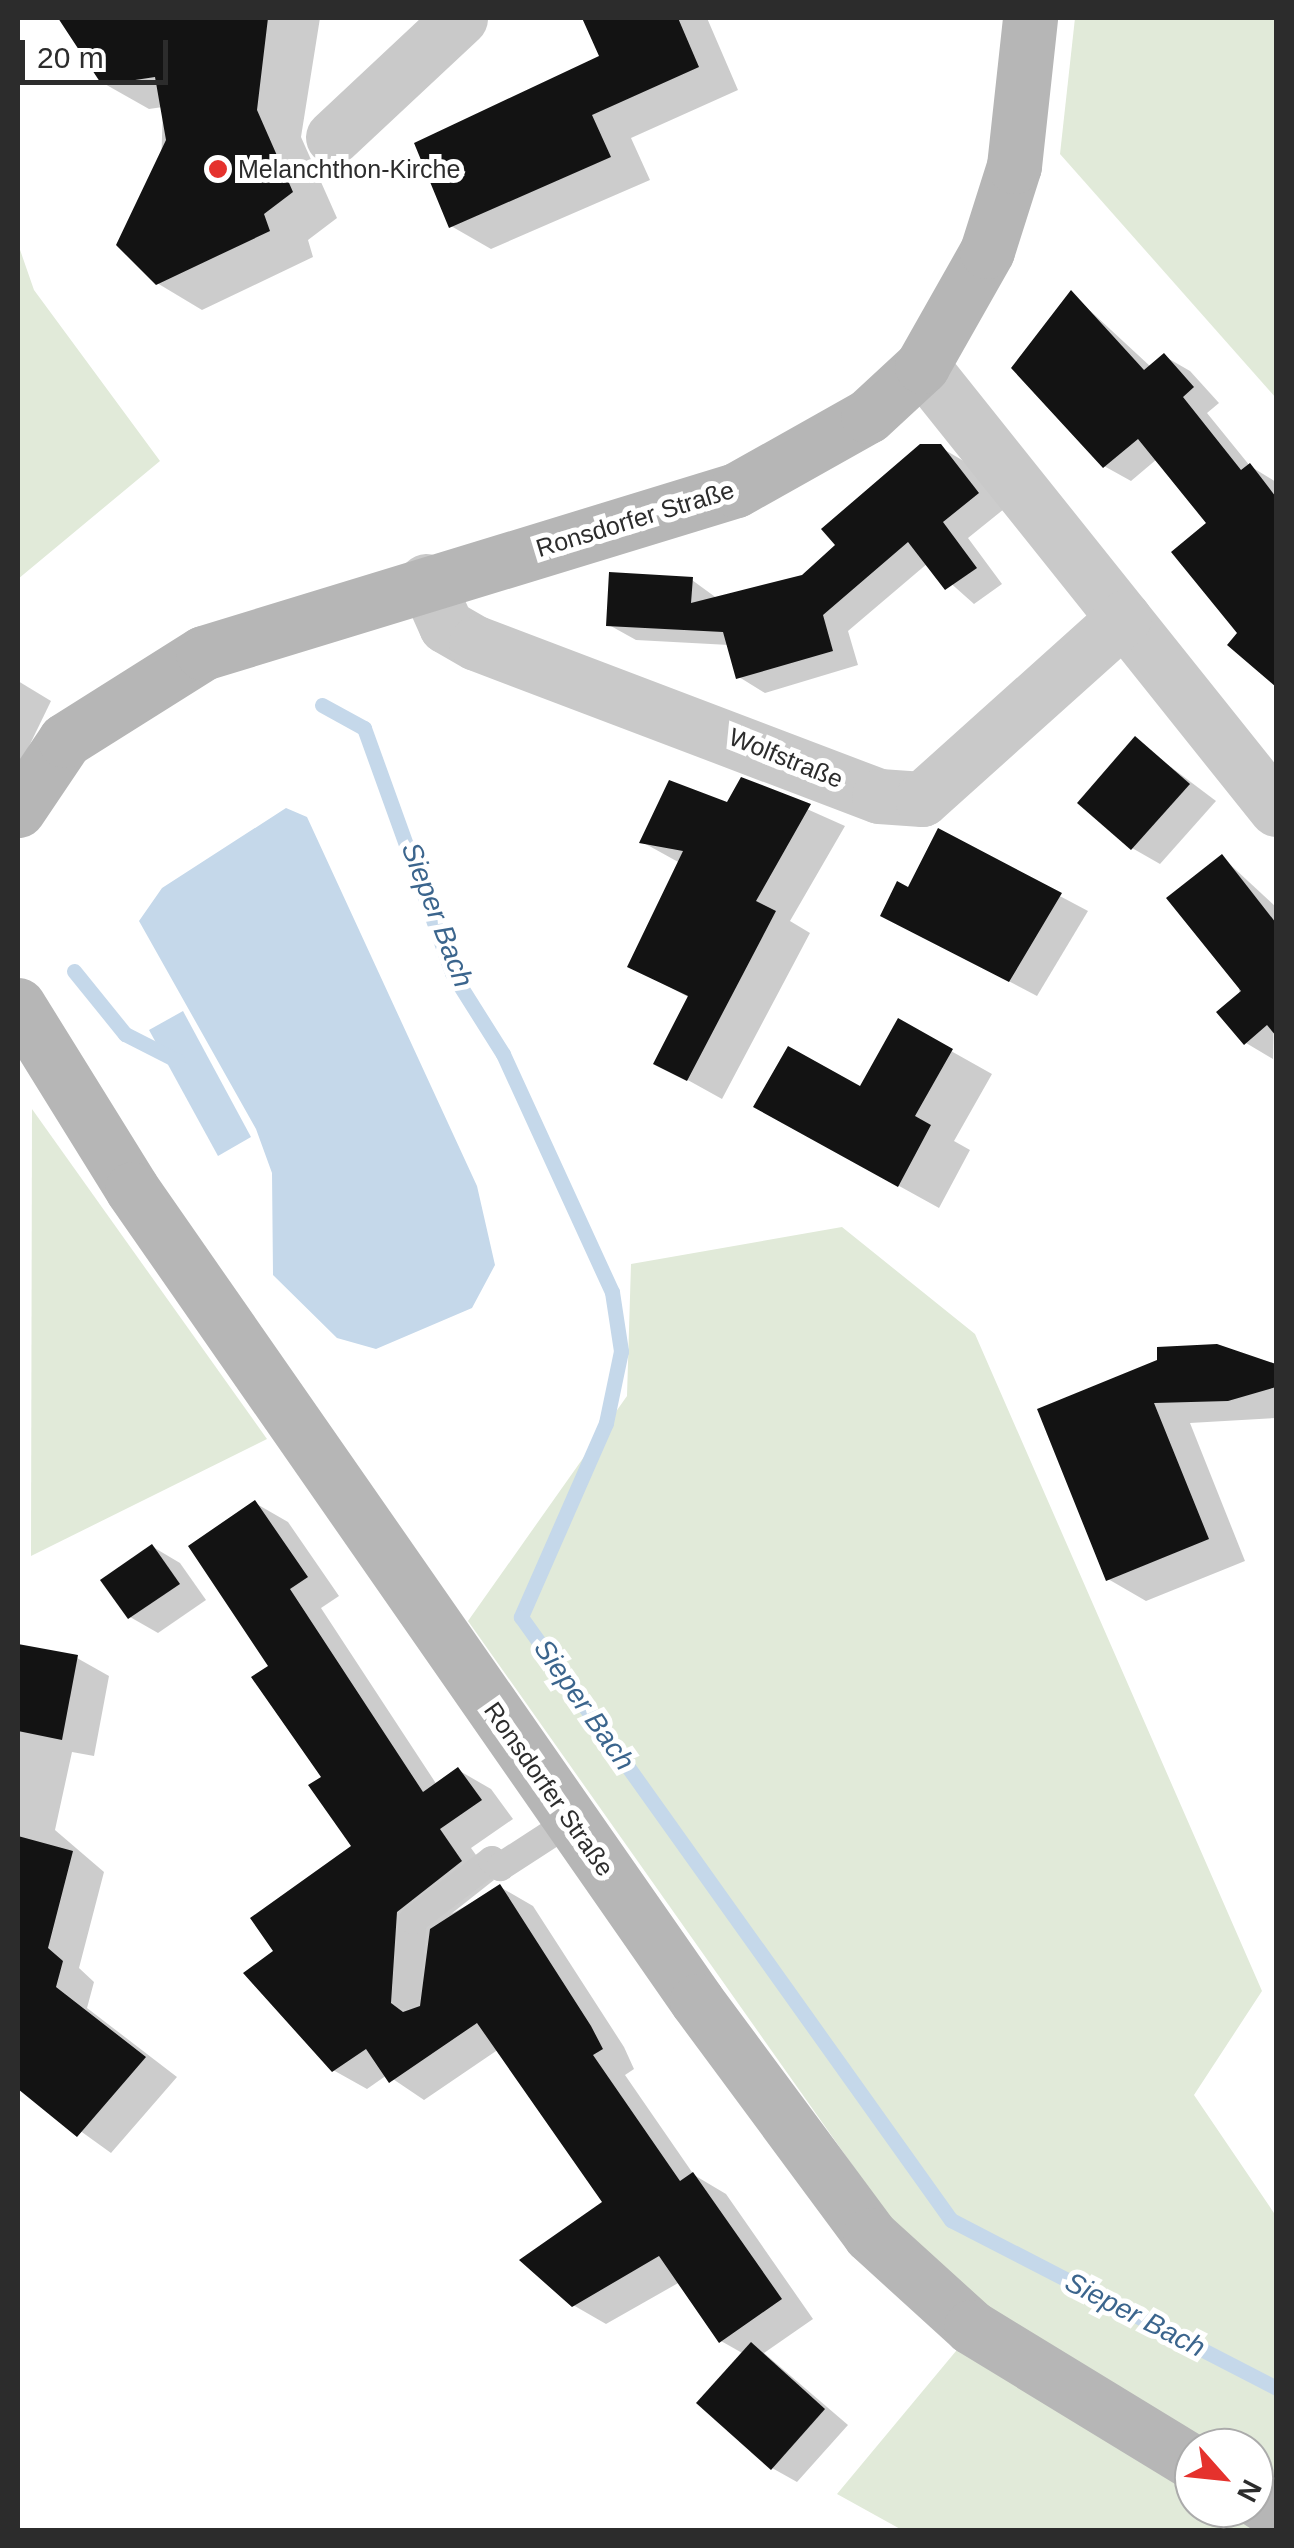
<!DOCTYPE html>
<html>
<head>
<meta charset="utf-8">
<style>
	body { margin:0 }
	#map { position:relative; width:1294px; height:2548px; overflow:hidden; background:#fff; font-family:Arial,sans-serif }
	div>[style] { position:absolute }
	.green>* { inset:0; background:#e1ead9 }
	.water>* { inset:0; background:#c5d8ea }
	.shadow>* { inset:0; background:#0003 }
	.stream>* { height:15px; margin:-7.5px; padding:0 7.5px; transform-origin:7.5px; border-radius:7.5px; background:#c5d8ea }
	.building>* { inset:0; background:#131313 }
	.service>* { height:28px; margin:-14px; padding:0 14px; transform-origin:14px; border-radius:14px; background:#c9c9c9 }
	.minor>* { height:55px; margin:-27.5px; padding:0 27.5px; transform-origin:27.5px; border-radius:27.5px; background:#c9c9c9 }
	.secondary>* { height:55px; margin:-27.5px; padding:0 27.5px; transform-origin:27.5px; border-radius:27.5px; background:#b6b6b6 }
	.dots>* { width:28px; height:28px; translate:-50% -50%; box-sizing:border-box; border:5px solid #fff; border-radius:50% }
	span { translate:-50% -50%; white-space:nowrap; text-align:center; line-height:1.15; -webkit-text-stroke:10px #fff; paint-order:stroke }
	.poi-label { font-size:25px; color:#2c2c2c }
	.left { translate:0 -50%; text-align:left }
	.street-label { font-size:25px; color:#2c2c2c }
	.water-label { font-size:28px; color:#3b658d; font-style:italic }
	.frame { position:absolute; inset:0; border:20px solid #2c2c2c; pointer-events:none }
	.north { position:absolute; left:1174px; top:2428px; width:100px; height:100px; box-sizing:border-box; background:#fff; border:2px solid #ababab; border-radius:50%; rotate:117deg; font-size:28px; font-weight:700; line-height:40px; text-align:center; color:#2c2c2c }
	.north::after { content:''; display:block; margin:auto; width:35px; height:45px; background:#e5322d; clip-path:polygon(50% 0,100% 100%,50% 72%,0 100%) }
	.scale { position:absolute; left:20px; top:40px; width:148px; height:45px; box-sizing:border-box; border:5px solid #2c2c2c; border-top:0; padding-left:12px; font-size:30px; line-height:35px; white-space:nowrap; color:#2c2c2c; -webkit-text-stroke:8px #fff; paint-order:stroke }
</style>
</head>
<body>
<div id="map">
	<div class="green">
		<i style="clip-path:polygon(1075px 18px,1276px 18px,1276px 398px,1060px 154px)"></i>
		<i style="clip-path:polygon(18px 244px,34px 290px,160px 461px,18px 579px)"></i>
		<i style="clip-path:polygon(32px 1109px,267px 1439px,31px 1556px)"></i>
		<i style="clip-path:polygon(evenodd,842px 1227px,975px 1334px,1262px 1991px,1194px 2095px,1276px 2216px,1276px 2530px,902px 2530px,837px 2494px,971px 2333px,468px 1621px,627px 1396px,631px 1264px,842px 1227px,1194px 2448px,1254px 2448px,1254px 2508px,1194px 2508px,1194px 2448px)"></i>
	</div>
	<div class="water">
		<i style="clip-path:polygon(286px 808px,307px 817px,477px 1186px,495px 1265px,472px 1308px,376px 1349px,337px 1338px,273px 1275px,272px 1173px,256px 1129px,139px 921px,162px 888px)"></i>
		<i style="clip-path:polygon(183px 1011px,251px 1137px,218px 1156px,149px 1030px)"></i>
	</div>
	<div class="shadow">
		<i style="clip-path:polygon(73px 18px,320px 18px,301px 137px,337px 218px,308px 240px,313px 257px,202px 310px,157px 283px,163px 107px,149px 109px,103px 83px,65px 23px)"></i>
		<i style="clip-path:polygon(585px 18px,707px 18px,738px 90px,631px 138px,650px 180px,491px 249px,451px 226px,602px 57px)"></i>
		<i style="clip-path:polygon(1071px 293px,1151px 367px,1164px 356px,1190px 371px,1219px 403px,1207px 413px,1250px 466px,1276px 482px,1276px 684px,1231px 645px,1241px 633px,1209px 524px,1157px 459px,1131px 481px,1104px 466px)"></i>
		<i style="clip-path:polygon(940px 447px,967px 463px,1004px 509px,968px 538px,1002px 584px,974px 604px,928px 563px,848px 631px,858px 665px,765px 693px,739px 677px,729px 645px,636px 640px,609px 625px,692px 580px,718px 599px,803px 578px)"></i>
		<i style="clip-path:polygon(18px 681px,51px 701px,18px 769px)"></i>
		<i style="clip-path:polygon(1135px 740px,1216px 801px,1160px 864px,1132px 848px)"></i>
		<i style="clip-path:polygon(742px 780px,845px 826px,790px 921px,810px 933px,722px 1099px,657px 1063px,690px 998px,630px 966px,680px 863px,642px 842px,728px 805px)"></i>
		<i style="clip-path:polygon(939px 832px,1088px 911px,1037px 996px,911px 930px,909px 890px)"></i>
		<i style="clip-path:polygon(1222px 857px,1276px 907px,1273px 1059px,1246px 1043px)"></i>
		<i style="clip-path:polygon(951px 1051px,992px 1074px,954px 1141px,970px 1150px,939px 1208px,796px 1129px)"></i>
		<i style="clip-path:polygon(1216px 1347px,1276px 1367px,1276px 1418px,1190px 1423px,1245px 1561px,1146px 1601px,1108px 1579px,1041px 1411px)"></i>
		<i style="clip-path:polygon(255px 1503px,288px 1522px,339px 1596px,321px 1608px,437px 1785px,458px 1770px,491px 1789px,513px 1819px,471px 1848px,494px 1880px,451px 1914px,500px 1887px,533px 1906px,624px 2047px,634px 2069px,625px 2075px,694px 2175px,726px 2194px,813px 2319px,764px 2353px,848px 2425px,797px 2482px,772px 2468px,744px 2354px,721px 2341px,680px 2282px,606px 2324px,573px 2305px,606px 2203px,499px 2049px,424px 2100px,387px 2075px,367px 2089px,333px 2070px,247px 1973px,276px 1952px,354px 1847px,271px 1666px)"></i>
		<i style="clip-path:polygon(153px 1547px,180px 1563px,206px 1600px,158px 1633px,130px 1617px)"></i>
		<i style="clip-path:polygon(18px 1646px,77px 1658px,109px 1676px,94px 1756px,72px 1752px,55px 1830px,104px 1872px,79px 1968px,94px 1982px,87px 2008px,177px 2077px,111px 2153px,18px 2086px,30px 2050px,18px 2043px)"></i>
	</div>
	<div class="stream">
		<i style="left:322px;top:705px;width:48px;rotate:28.7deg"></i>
		<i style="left:364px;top:728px;width:260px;rotate:70.2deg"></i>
		<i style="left:452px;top:973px;width:96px;rotate:57.8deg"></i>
		<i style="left:503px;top:1054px;width:262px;rotate:65.4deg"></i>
		<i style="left:612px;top:1292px;width:60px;rotate:81.3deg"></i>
		<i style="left:621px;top:1351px;width:74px;rotate:101.8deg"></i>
		<i style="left:606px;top:1423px;width:212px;rotate:113.7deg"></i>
		<i style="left:521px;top:1617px;width:741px;rotate:54.51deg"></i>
		<i style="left:951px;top:2220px;width:366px;rotate:27.3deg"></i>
		<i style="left:74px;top:971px;width:81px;rotate:51deg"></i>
		<i style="left:125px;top:1034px;width:59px;rotate:27deg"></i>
	</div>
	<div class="building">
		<i style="clip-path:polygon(58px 18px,268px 18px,257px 110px,293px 192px,264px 214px,270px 231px,156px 285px,116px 245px,166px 140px,155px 77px,102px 85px)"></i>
		<i style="clip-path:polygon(582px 18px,678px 18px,699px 67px,592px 115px,611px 157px,449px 228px,414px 143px,599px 56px)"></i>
		<i style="clip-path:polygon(1071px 290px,1144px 370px,1164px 353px,1194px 387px,1183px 397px,1241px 470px,1250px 463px,1276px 497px,1276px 687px,1227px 645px,1237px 633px,1171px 552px,1206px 523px,1138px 439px,1103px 468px,1011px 368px)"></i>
		<i style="clip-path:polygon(920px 444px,941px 444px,979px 493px,943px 522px,977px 568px,945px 590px,908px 542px,823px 615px,833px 651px,736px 679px,723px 632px,606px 626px,609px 572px,693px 577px,691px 603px,802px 575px,835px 545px,821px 529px)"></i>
		<i style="clip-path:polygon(1135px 736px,1190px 784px,1131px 850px,1077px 803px)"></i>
		<i style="clip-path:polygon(741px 777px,811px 804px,756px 901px,776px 911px,687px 1081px,653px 1064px,688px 996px,627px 967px,683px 851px,639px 843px,669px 780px,727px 802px)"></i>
		<i style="clip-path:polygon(938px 828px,1062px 893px,1009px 982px,880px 916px,897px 881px,908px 887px)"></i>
		<i style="clip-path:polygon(1222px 854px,1276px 923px,1276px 1036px,1267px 1025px,1244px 1045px,1216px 1012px,1241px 991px,1166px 898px)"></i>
		<i style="clip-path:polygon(898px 1018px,953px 1049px,915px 1116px,931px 1125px,898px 1187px,753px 1107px,788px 1046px,860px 1086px)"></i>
		<i style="clip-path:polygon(1217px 1344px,1276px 1364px,1276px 1387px,1228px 1401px,1154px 1403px,1209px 1539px,1106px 1581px,1037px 1409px,1157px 1360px,1157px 1347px)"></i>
		<i style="clip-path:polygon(255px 1500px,308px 1577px,290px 1589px,423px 1792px,458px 1767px,482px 1800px,440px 1829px,462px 1861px,397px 1912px,391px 2003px,403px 2012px,420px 2006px,430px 1929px,500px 1884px,591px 2026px,603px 2049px,593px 2055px,680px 2181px,693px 2172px,782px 2299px,719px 2343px,659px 2256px,572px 2307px,519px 2260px,602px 2202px,477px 2023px,389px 2083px,366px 2049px,332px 2072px,243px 1973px,273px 1951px,250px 1918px,351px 1846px,308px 1785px,321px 1777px,251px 1677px,268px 1666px,188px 1546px)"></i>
		<i style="clip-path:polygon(152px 1544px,180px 1584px,128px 1619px,100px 1580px)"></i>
		<i style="clip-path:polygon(18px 1644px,78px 1655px,62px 1740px,18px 1731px)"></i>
		<i style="clip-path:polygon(18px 1836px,73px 1851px,48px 1948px,63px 1961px,56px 1987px,146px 2057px,77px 2137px,18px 2089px)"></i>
		<i style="clip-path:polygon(751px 2342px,825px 2409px,771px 2470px,696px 2403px)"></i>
	</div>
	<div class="service">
		<i style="left:406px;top:1995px;width:75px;rotate:-84.7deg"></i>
		<i style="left:413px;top:1920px;width:99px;rotate:-37.2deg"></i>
		<i style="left:492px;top:1860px;width:11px;rotate:41deg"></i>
		<i style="left:500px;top:1867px;width:85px;rotate:-32.9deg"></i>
	</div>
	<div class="minor">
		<i style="left:333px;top:137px;width:174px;rotate:-43.1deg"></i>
		<i style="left:922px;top:366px;width:567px;rotate:51.37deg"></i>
		<i style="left:426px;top:581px;width:49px;rotate:66deg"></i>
		<i style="left:446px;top:626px;width:34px;rotate:30deg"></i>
		<i style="left:476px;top:643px;width:431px;rotate:20.8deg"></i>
		<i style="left:879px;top:796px;width:43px;rotate:4deg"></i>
		<i style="left:922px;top:799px;width:271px;rotate:-41.9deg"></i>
	</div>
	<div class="secondary">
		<i style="left:18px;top:810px;width:84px;rotate:-56.1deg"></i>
		<i style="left:65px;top:740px;width:163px;rotate:-32.2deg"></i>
		<i style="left:203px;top:653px;width:557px;rotate:-17deg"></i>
		<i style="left:736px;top:490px;width:151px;rotate:-29.3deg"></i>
		<i style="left:868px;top:416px;width:74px;rotate:-42.8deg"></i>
		<i style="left:922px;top:366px;width:132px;rotate:-60.5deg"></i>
		<i style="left:987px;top:251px;width:89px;rotate:-72.4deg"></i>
		<i style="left:1014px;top:166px;width:149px;rotate:-83.8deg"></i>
		<i style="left:18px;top:1005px;width:216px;rotate:58.2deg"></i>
		<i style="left:132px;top:1189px;width:989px;rotate:55.17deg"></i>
		<i style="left:697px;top:2001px;width:291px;rotate:53.5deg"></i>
		<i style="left:870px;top:2235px;width:137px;rotate:42.3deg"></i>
		<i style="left:971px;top:2327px;width:261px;rotate:31.4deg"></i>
		<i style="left:1254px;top:2498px;width:26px;rotate:32deg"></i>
	</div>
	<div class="dots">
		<i style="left:218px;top:169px;background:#e5322d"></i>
	</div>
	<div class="poi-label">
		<span class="left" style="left:238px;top:169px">Melanchthon-Kirche</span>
	</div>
	<div class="street-label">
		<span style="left:635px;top:519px;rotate:-17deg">Ronsdorfer Straße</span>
		<span style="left:786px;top:758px;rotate:22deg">Wolfstraße</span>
		<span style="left:549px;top:1789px;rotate:55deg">Ronsdorfer Straße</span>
	</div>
	<div class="water-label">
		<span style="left:437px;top:915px;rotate:69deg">Sieper Bach</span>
		<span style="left:584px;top:1705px;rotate:55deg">Sieper Bach</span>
		<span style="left:1135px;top:2315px;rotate:27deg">Sieper Bach</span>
	</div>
	<div class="frame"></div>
	<div class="north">N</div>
	<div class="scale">20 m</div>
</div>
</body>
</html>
